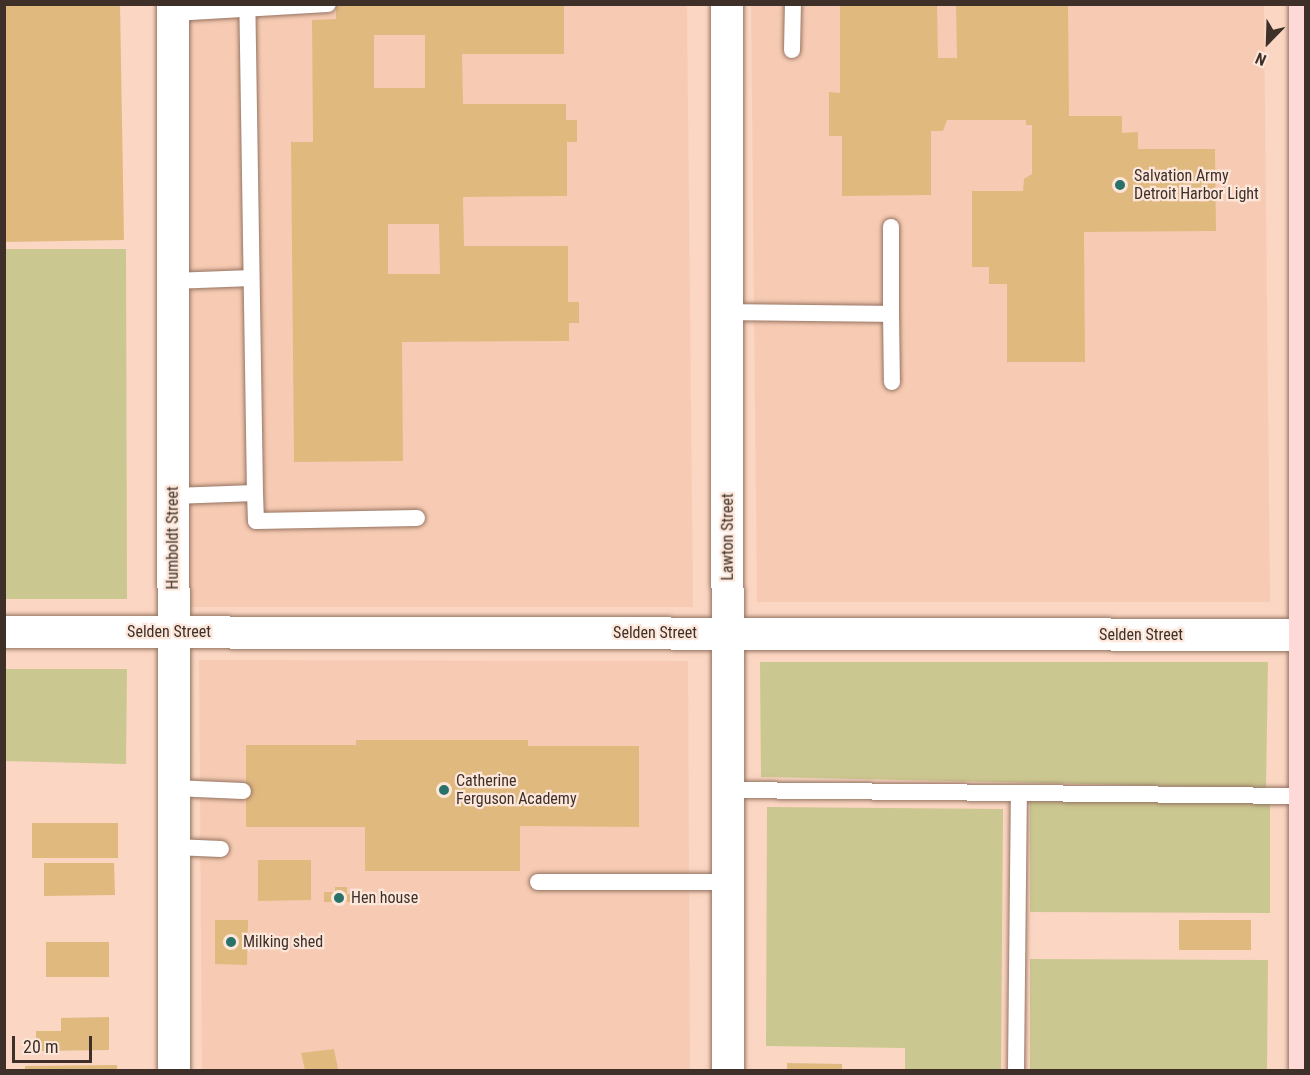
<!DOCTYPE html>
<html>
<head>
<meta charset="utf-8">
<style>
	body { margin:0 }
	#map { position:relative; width:1310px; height:1075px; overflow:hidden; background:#fbd6c2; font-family:"Roboto Condensed",sans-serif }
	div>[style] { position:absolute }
	.built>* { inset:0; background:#f7cbb3 }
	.green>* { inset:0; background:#cbc790 }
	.building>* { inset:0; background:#e0b97f }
	.roads { filter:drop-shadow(0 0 2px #957462) drop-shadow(0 0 2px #957462) }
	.lane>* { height:16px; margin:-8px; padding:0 8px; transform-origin:8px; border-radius:8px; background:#fff }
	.street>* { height:32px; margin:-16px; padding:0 16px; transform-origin:16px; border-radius:16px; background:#fff }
	.secondary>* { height:33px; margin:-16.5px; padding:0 16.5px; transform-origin:16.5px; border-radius:16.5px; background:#fed9d8 }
	.dots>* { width:16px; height:16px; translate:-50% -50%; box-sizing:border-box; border:3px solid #fde7db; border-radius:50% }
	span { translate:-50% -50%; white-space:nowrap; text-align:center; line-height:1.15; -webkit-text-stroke:4.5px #fde7db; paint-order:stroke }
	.poi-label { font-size:16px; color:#3e3028 }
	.left { translate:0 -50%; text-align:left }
	.street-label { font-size:16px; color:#3e3028 }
	.frame { position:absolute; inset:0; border:6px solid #3e3028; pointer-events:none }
	.north { position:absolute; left:1238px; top:12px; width:60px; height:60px; -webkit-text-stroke:4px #fde7db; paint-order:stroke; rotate:203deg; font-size:16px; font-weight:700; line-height:24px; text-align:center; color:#3e3028 }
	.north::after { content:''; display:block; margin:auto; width:21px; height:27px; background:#3e3028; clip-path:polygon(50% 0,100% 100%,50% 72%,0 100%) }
	.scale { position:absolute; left:12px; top:1036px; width:80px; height:27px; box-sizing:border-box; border:3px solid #3e3028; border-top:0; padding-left:8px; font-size:18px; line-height:21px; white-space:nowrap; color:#3e3028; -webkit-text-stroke:4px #fde7db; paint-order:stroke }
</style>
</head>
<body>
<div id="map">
	<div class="built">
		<i style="clip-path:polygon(189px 5px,687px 5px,693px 607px,187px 607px)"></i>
		<i style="clip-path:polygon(751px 5px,1264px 5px,1270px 602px,757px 602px)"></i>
		<i style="clip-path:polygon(199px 660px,688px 661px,690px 1070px,202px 1070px)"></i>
	</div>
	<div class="green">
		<i style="clip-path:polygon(5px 249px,126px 249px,127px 599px,5px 599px)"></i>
		<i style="clip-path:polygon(760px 662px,1268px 662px,1266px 788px,761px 777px)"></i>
		<i style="clip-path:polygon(5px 669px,127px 669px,126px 764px,5px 761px)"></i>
		<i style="clip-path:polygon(1030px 801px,1270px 802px,1270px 913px,1030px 912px)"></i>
		<i style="clip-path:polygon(767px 807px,1003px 809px,1001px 1070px,905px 1070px,905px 1048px,766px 1046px)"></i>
		<i style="clip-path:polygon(1030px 959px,1268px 960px,1267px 1070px,1030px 1070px)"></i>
	</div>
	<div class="building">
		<i style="clip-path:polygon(4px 4px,120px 4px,124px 240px,4px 242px)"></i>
		<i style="clip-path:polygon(evenodd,336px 4px,564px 4px,564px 54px,462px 54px,463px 104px,566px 104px,566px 120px,577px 120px,577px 142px,567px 142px,567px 196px,463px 197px,464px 246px,568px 246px,568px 302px,579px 302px,579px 323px,569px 323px,569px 341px,402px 342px,403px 461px,294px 462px,291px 142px,313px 142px,312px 20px,336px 19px,336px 4px,374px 35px,425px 35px,425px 88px,374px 88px,374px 35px,336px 4px,388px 224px,439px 224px,440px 274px,388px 274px,388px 224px)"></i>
		<i style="clip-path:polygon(840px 4px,937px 4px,938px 58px,957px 58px,956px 4px,1068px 4px,1069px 116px,1122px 116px,1122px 133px,1138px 132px,1138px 149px,1215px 149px,1216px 231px,1084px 232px,1085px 362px,1007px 362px,1007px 284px,989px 284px,989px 267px,972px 267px,972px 191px,1023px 191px,1024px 179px,1032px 174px,1032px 125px,1026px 125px,1026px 120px,947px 120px,943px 131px,931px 131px,931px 195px,842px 196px,842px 136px,829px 136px,829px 92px,840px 93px)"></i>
		<i style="clip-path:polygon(356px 740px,528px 740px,528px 746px,639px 746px,639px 827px,520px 826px,520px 871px,365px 871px,365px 827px,246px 827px,246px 745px,356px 745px)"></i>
		<i style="clip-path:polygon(32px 823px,118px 823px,118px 858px,32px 858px)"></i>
		<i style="clip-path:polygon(258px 860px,311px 860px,311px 900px,258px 901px)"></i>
		<i style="clip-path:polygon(44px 863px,114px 863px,115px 895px,44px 896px)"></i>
		<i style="clip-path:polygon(335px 887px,347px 887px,347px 894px,354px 894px,354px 902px,324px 902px,324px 892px,335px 892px)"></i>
		<i style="clip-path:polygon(215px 920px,248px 920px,247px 965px,215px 964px)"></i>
		<i style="clip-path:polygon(1179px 920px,1251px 920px,1251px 950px,1179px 950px)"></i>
		<i style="clip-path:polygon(46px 942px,109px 942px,109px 977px,46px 977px)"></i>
		<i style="clip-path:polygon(109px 1017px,109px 1050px,36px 1051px,36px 1031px,61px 1031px,61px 1018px)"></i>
		<i style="clip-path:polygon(334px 1049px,338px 1069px,305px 1070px,301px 1053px)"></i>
		<i style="clip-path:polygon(787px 1063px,842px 1064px,842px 1070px,787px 1070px)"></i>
		<i style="clip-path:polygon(117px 1065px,117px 1070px,25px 1070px,25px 1066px)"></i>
	</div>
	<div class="roads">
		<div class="lane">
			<i style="left:173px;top:13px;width:155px;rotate:-3.3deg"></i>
			<i style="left:792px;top:50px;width:46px;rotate:-88.8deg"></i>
			<i style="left:173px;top:281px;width:78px;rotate:-2.2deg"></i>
			<i style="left:728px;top:312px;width:163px;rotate:0.7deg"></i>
			<i style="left:891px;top:314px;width:68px;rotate:89.2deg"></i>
			<i style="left:891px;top:314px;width:87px;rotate:-90deg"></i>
			<i style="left:255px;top:493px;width:28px;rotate:88deg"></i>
			<i style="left:256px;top:521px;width:161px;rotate:-1.1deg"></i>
			<i style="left:173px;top:496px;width:82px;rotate:-2.1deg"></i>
			<i style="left:255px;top:493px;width:484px;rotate:-90.9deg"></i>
			<i style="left:173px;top:788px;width:70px;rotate:2.5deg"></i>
			<i style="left:728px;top:790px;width:577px;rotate:0.6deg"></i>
			<i style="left:174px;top:847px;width:47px;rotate:2.4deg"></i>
			<i style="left:538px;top:882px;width:190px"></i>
			<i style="left:1016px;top:1070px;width:277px;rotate:-89.4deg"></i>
		</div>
		<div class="street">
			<i style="left:173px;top:4px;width:1066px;rotate:89.95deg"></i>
			<i style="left:727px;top:4px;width:1066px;rotate:89.95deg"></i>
			<i style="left:4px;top:632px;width:1301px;rotate:0.13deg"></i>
		</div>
		<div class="secondary">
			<i style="left:1305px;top:4px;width:1066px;rotate:90deg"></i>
		</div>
	</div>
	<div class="dots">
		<i style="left:1120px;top:185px;background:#297169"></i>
		<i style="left:444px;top:790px;background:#297169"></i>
		<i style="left:339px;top:898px;background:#297169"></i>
		<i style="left:231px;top:942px;background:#297169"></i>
	</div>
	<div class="poi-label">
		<span class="left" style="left:1134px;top:185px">Salvation Army<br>Detroit Harbor Light</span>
		<span class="left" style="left:456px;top:790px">Catherine<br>Ferguson Academy</span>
		<span class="left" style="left:351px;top:898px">Hen house</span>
		<span class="left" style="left:243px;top:942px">Milking shed</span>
	</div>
	<div class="street-label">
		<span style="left:728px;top:537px;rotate:-90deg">Lawton Street</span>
		<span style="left:173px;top:538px;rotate:-90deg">Humboldt Street</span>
		<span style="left:169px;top:632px">Selden Street</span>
		<span style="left:655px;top:633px">Selden Street</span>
		<span style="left:1141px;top:635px">Selden Street</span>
	</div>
	<div class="frame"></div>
	<div class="north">N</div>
	<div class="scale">20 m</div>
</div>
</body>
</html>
